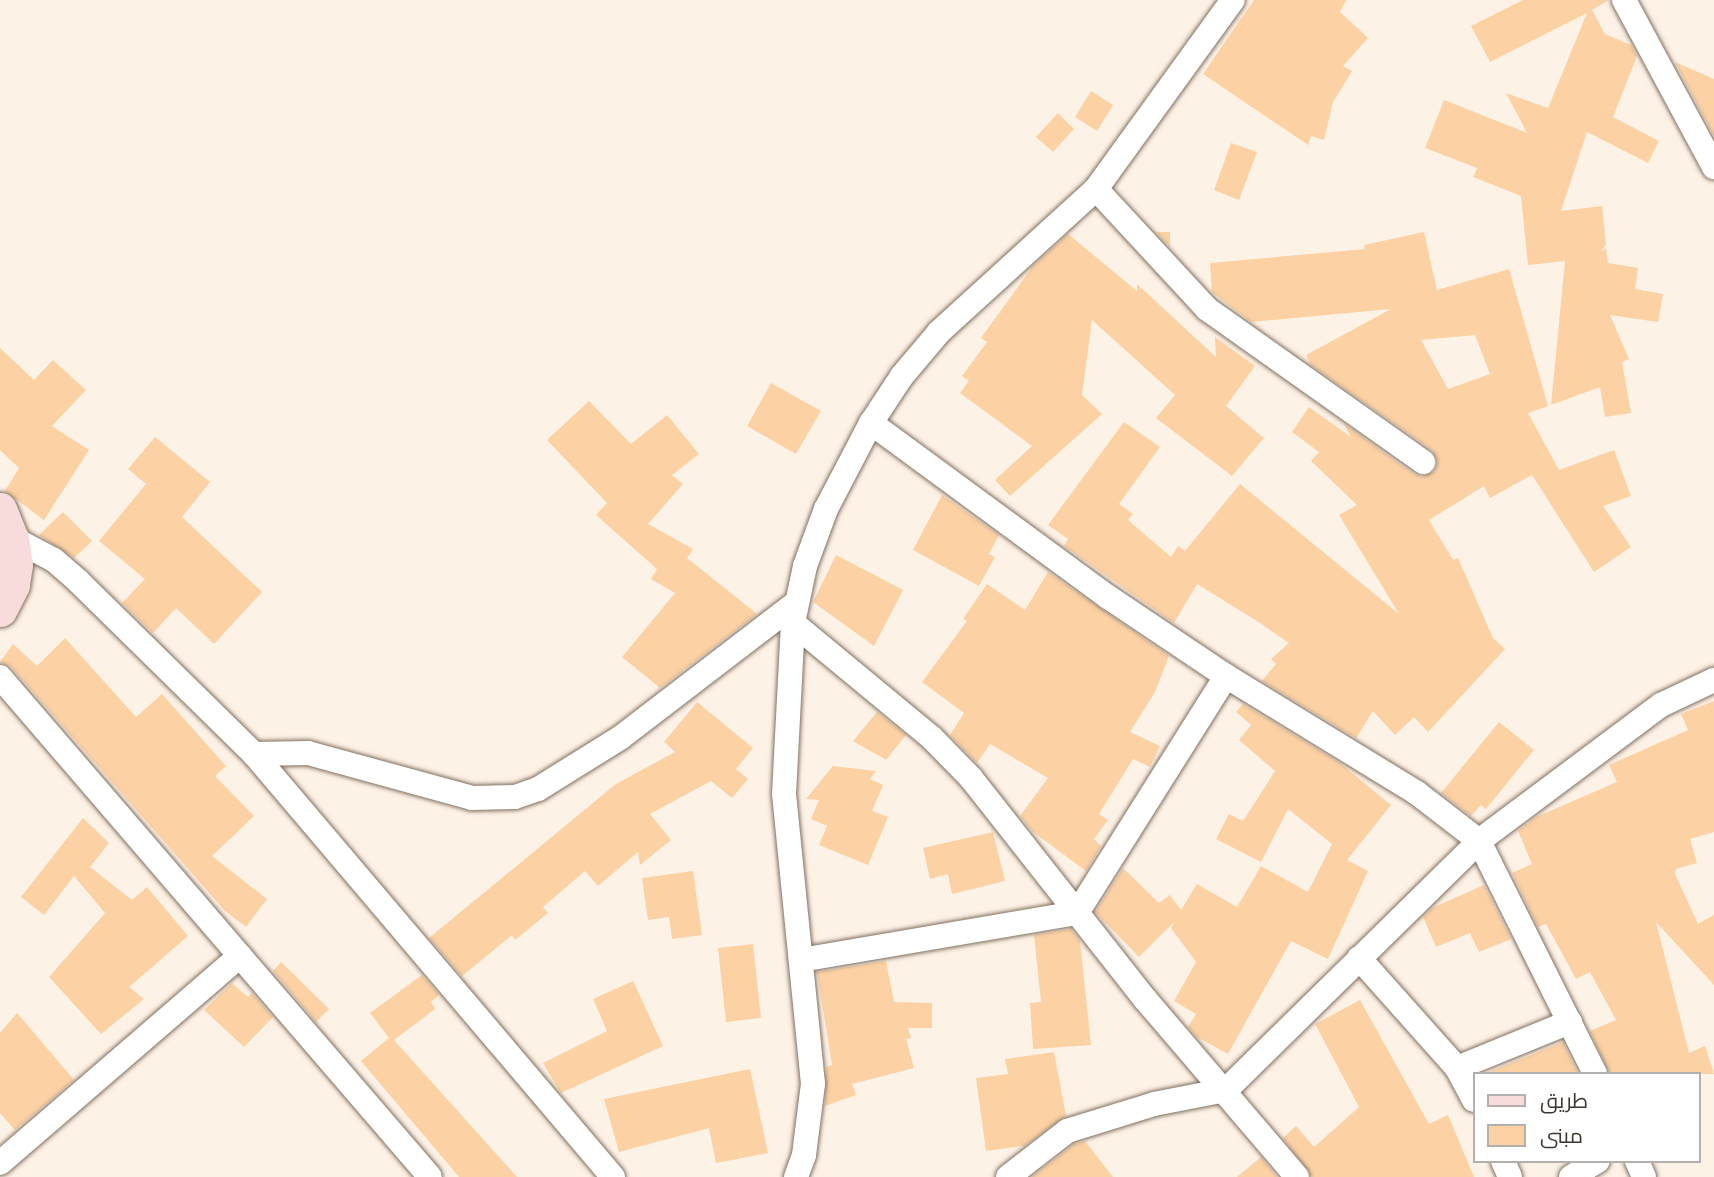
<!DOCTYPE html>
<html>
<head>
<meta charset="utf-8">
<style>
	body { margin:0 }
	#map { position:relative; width:1714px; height:1177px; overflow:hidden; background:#fdf2e6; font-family:"Archivo Narrow",Cairo,sans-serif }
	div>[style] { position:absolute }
	.building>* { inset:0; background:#fcd2a5 }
	.roads { filter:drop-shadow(0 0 2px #81705f) drop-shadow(0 0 2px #81705f) }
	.minor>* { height:24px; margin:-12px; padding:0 12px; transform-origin:12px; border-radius:12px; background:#fff }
	.secondary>* { height:33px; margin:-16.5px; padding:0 16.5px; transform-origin:16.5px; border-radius:16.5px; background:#f8dcdb }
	span { translate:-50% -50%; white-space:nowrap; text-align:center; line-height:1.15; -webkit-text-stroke:5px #fff; paint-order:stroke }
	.legend { position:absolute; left:1473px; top:1072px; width:228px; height:91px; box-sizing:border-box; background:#fff; border:2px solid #b2afac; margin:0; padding:9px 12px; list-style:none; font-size:21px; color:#3e372f }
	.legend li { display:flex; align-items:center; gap:14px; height:35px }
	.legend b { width:35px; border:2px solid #b2afac }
</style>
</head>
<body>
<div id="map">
	<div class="building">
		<i style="clip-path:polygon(1254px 0,1346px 0,1340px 12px,1368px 38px,1343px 66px,1352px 71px,1333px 102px,1324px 140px,1311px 136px,1308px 145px,1203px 74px)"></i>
		<i style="clip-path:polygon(1523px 0,1609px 0,1592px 10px,1605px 34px,1631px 45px,1637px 56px,1613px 117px,1659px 141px,1648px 163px,1587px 132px,1561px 211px,1602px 206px,1606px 244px,1601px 252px,1606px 248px,1608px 263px,1638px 268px,1635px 289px,1663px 294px,1658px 322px,1610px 315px,1629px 359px,1622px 362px,1631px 413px,1605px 417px,1600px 387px,1551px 405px,1565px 261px,1528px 265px,1521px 196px,1473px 177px,1477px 168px,1425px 148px,1444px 100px,1527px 133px,1506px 93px,1548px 108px,1587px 13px,1490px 62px,1471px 26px)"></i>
		<i style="clip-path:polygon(1675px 62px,1714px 79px,1714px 136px)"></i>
		<i style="clip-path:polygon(1091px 91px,1113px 105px,1097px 131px,1075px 117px)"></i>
		<i style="clip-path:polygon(1058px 113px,1074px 129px,1053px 152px,1036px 137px)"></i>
		<i style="clip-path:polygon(1231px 143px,1257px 152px,1239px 200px,1214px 190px)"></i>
		<i style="clip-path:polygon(1156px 232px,1170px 232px,1170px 247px)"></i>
		<i style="clip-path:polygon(evenodd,1424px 232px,1437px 290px,1509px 269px,1548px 406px,1528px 413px,1559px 470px,1614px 450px,1631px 496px,1603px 506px,1631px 547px,1594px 572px,1532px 475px,1490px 498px,1484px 486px,1429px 520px,1453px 560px,1458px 558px,1493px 638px,1505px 649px,1428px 732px,1414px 717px,1395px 735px,1373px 711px,1356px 738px,1262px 681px,1276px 664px,1271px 659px,1289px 643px,1260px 623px,1197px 584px,1174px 623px,1064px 546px,1068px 539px,1048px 525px,1124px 422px,1160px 447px,1119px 504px,1133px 514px,1128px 520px,1171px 557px,1178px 546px,1185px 551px,1240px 484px,1399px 614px,1339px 515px,1357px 505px,1311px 461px,1319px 452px,1292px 432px,1309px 407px,1351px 437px,1344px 424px,1414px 474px,1422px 477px,1435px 471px,1438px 463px,1432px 450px,1311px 365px,1306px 355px,1391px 309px,1251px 322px,1212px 292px,1210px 263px,1365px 249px,1364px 245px,1424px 232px,1475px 335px,1490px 374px,1448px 389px,1421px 340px,1475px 335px)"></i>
		<i style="clip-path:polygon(1068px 234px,1137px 291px,1137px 284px,1216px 357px,1215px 337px,1255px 366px,1226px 406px,1264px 438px,1232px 476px,1156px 418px,1175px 395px,1092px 320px,1082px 395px,1102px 414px,1010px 496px,995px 480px,1032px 446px,960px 393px,969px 381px,962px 376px,987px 342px,981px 338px,1033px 266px)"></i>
		<i style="clip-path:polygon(0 348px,34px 380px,53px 360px,86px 390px,52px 426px,89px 450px,44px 520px,5px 491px,19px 468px,0 450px)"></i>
		<i style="clip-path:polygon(771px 383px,821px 411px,796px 454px,747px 426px)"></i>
		<i style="clip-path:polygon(589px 401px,631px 444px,667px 415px,699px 454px,672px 475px,683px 484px,648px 524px,693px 549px,687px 558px,757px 614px,660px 688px,622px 657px,675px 593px,651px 579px,657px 569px,596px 515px,607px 503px,547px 440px)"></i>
		<i style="clip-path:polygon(155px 437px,210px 482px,182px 517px,262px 592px,214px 644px,176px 608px,153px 633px,122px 603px,145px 579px,99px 541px,146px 484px,128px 469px)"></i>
		<i style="clip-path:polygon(942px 495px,999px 535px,989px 554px,995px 557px,979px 586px,913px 550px)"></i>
		<i style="clip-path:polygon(63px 512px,92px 541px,74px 558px,39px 535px)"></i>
		<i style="clip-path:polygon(836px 555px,903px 590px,874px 646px,813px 602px)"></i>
		<i style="clip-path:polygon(1048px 572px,1169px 656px,1155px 692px,1130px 732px,1160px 746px,1150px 767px,1133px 759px,1099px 814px,1108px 820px,1094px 839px,1101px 846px,1086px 871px,1033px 832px,1020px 816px,1048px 778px,990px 744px,977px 763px,950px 735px,964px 713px,922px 682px,967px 621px,963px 619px,987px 584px,1025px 610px)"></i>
		<i style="clip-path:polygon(65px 638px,136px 717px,162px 694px,226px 766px,215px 776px,254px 816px,212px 856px,267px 899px,246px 927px,225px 911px,11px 667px,0 662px,13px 644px,37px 666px)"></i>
		<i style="clip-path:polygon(1714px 701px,1714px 832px,1690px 839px,1697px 863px,1676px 869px,1675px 874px,1698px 924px,1714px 915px,1714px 985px,1656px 922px,1689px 1053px,1705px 1046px,1714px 1074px,1610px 1074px,1590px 1031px,1616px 1020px,1590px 972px,1576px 979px,1546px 924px,1538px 927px,1512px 873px,1532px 864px,1518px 831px,1536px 817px,1617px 782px,1609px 765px,1688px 730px,1681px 714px)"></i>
		<i style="clip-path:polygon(697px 702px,753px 748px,736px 769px,748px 779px,732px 798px,711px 781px,650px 814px,671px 840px,640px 865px,638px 852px,598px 886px,585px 871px,543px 907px,548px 913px,515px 940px,512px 935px,462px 976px,429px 938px,616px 784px,675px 752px,664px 742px)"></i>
		<i style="clip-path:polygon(1243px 704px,1340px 763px,1391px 805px,1347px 860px,1368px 871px,1328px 959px,1291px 941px,1228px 1054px,1197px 1037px,1188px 1027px,1196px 1014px,1174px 1001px,1196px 962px,1171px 928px,1174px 922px,1139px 957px,1095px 912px,1123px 868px,1159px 903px,1170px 895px,1181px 910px,1197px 884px,1237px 907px,1261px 866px,1308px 892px,1332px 844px,1288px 809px,1261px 862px,1216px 839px,1229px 814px,1243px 821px,1275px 771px,1239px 740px,1251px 725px,1236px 712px)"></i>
		<i style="clip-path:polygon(877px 712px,906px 735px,886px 760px,853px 741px)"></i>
		<i style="clip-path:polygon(1499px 722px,1534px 750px,1486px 809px,1481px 805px,1471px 816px,1441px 793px)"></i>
		<i style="clip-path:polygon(833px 766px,876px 771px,870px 779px,883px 785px,872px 811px,888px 817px,868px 865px,819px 845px,827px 826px,811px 819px,819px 800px,806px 799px)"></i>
		<i style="clip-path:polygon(83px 818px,109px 843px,90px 867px,132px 900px,147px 887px,188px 936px,129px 987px,144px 999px,101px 1034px,49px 977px,105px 913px,74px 876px,44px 915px,21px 897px)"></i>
		<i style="clip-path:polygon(993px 832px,1005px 881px,952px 894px,948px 874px,930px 879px,923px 848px)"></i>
		<i style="clip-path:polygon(693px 871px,702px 935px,672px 939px,669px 917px,648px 920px,642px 878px)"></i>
		<i style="clip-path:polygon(1484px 885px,1511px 939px,1479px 952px,1470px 933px,1436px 947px,1423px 917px,1432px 908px)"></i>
		<i style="clip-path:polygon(1071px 929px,1080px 941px,1091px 1045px,1033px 1049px,1030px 1003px,1041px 1002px,1034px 935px)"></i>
		<i style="clip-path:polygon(753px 944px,761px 1018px,726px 1022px,718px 948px)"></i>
		<i style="clip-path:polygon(886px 961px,894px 1002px,932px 1003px,932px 1028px,908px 1028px,911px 1038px,906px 1039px,914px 1068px,852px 1084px,856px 1095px,825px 1106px,826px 1067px,832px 1065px,817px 972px)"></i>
		<i style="clip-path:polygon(281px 962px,329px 1009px,316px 1022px,273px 971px)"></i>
		<i style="clip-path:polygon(422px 975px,439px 995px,431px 1002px,435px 1009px,394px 1040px,517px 1177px,459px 1177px,361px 1061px,389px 1038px,370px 1013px)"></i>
		<i style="clip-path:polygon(633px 981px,663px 1046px,561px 1093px,543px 1063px,607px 1031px,593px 999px)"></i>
		<i style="clip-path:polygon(232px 983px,248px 997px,252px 993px,273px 1017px,244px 1047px,204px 1010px)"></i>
		<i style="clip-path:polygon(1360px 1000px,1429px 1124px,1448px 1115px,1474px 1177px,1312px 1177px,1283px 1138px,1296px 1126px,1314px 1147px,1359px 1107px,1315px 1024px)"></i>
		<i style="clip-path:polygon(17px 1013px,74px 1080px,15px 1130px,0 1113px,0 1033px)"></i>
		<i style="clip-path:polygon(1563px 1042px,1578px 1074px,1488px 1074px,1487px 1073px)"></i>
		<i style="clip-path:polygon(1054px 1052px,1066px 1116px,1024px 1146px,986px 1151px,976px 1078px,1008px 1074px,1005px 1059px)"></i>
		<i style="clip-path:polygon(750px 1069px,768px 1153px,716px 1163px,709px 1128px,619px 1152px,604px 1099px)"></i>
		<i style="clip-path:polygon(1085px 1141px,1113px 1177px,1032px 1177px,1074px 1144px)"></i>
		<i style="clip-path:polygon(1261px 1157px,1277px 1177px,1237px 1177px)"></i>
	</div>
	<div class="roads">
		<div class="minor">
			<i style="left:1624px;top:0;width:190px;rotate:61.7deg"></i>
			<i style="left:1096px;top:189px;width:163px;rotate:47.2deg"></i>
			<i style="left:1207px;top:309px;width:265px;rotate:35.3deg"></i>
			<i style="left:871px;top:423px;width:294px;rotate:36.3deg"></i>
			<i style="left:1108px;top:597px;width:142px;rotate:33.8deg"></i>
			<i style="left:1226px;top:676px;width:224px;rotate:31.5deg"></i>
			<i style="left:1417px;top:793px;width:78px;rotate:37.7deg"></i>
			<i style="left:1479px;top:841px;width:260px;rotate:63.5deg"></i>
			<i style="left:12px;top:538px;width:47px;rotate:27.6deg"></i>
			<i style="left:54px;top:560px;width:33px;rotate:41deg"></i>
			<i style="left:79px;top:582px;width:245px;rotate:44.5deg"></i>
			<i style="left:254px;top:754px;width:555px;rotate:49.68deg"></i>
			<i style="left:793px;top:623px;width:180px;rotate:39.6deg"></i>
			<i style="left:932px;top:738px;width:56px;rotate:45.7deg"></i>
			<i style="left:971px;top:778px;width:281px;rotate:51.8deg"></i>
			<i style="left:1145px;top:999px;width:234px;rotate:49.5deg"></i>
			<i style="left:0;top:677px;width:659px;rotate:49.3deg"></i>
			<i style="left:254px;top:754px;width:54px;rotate:-1.1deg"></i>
			<i style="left:308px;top:753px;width:170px;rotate:15.3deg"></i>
			<i style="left:472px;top:798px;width:43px;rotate:-1.3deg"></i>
			<i style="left:515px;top:797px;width:24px;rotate:-19deg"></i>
			<i style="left:538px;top:789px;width:97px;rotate:-31.9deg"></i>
			<i style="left:620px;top:738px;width:222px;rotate:-37.5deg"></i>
			<i style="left:1359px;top:958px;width:147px;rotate:48.3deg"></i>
			<i style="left:1457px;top:1068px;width:36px;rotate:62deg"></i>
			<i style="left:801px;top:960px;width:280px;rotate:-9.7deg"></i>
			<i style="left:1077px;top:913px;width:280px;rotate:-57.8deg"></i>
			<i style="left:1457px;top:1068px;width:122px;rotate:-22.2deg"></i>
			<i style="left:1503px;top:1161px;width:17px;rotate:66deg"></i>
			<i style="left:1637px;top:1161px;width:17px;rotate:66deg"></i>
			<i style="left:0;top:1163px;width:317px;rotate:-40.8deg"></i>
			<i style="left:796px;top:1177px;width:23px;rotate:-70deg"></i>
			<i style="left:804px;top:1155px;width:72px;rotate:-82.8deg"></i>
			<i style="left:813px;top:1084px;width:291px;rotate:-95.7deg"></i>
			<i style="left:784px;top:794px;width:171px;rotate:-87deg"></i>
			<i style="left:793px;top:623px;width:58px;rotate:-78.1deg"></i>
			<i style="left:805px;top:566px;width:61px;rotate:-69.8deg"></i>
			<i style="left:826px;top:509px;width:97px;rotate:-62.4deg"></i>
			<i style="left:871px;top:423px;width:56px;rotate:-56.6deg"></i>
			<i style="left:902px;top:376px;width:57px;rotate:-49.9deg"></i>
			<i style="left:939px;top:332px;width:212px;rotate:-42.3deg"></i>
			<i style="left:1096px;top:189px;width:233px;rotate:-54.1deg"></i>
			<i style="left:1008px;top:1177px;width:75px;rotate:-37.9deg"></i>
			<i style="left:1067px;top:1131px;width:91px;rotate:-17.2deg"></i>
			<i style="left:1154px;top:1104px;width:73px;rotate:-11deg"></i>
			<i style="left:1226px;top:1090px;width:355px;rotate:-44.5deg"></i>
			<i style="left:1479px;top:841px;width:227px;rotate:-36.8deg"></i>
			<i style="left:1661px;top:705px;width:59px;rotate:-25.3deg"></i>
			<i style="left:1571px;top:1177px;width:31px;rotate:-31deg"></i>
		</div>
		<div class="secondary">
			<i style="left:0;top:509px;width:31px;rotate:68deg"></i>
			<i style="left:12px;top:538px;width:27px;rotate:82deg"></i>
			<i style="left:16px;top:565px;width:20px;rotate:99deg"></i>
			<i style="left:13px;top:585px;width:28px;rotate:117deg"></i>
		</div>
	</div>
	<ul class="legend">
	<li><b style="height:9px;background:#f8dcdb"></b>طريق</li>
	<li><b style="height:19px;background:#fcd2a5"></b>مبنى</li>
	</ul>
</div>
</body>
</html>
